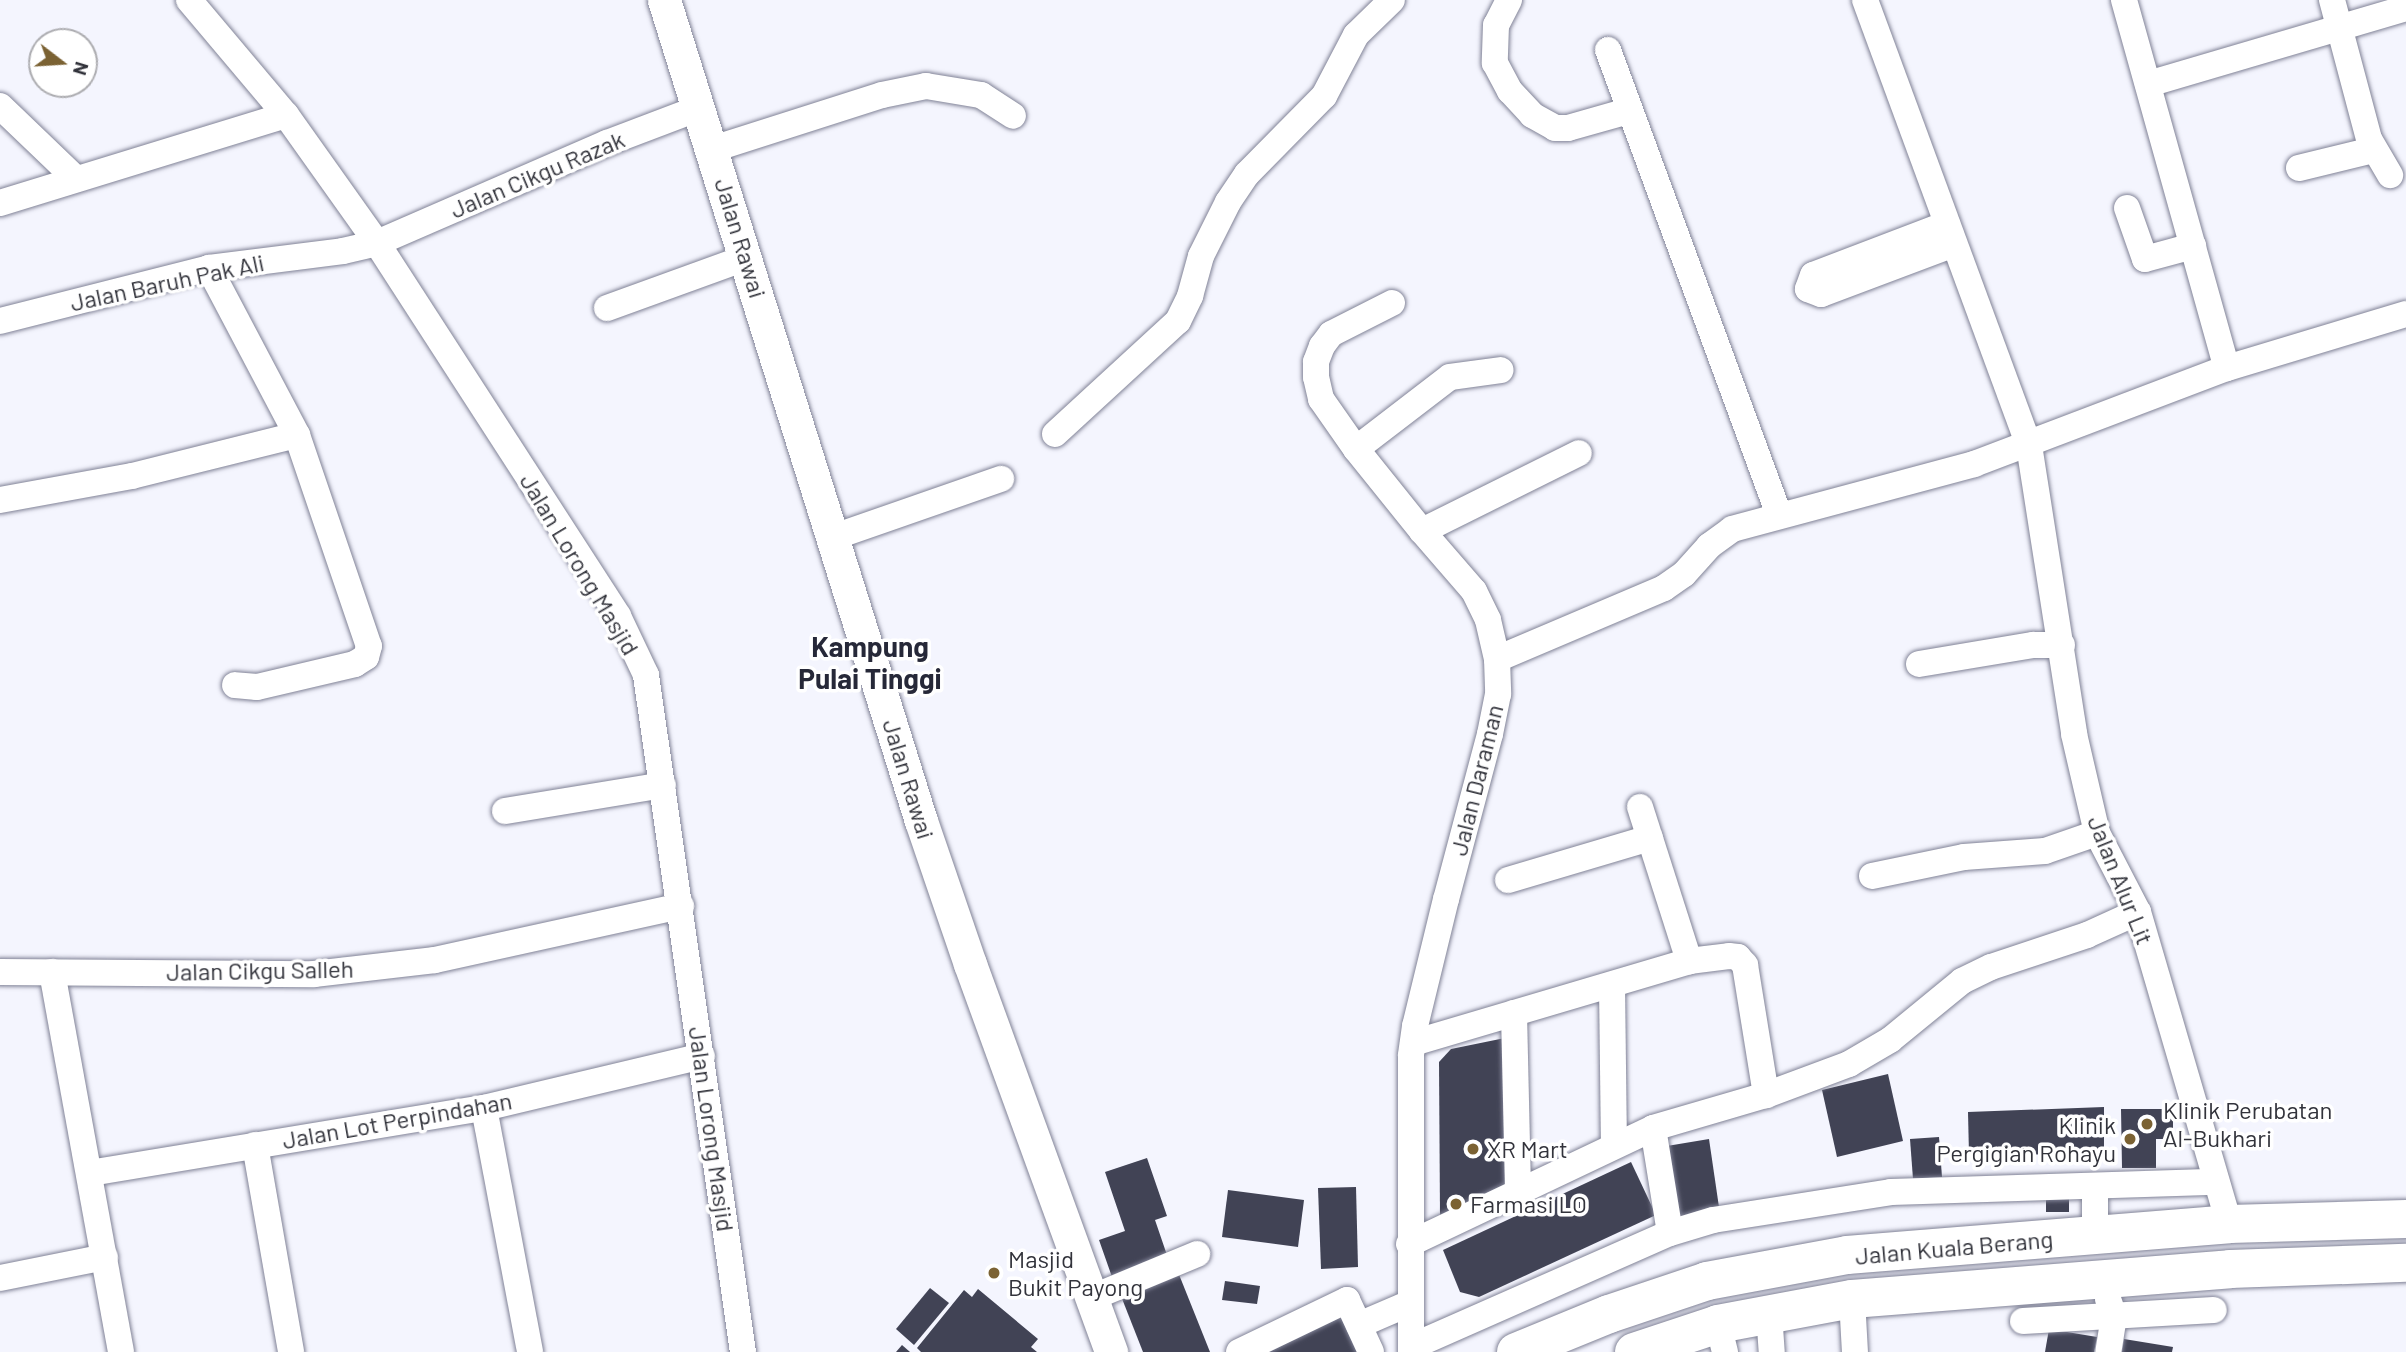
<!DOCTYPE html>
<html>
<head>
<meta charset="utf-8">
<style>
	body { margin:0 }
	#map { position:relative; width:2406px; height:1352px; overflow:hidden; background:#f4f5fe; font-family:Barlow,sans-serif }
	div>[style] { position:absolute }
	.building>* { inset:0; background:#414355 }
	.roads { filter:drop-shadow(0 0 2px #808296) drop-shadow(0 0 2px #808296) }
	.minor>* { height:26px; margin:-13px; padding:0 13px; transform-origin:13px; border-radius:13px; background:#fff }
	.major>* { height:33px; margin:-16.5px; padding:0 16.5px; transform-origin:16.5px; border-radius:16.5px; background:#fff }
	.highway>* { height:38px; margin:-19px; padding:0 19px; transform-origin:19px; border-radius:19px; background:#fff }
	.dots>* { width:19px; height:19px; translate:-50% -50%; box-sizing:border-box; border:4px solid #fff; border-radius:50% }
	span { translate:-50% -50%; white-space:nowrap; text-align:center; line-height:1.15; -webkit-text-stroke:7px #fff; paint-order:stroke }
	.street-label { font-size:24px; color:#32333b }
	.poi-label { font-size:24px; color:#32333b }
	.left { translate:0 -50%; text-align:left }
	.right { translate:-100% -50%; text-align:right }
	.quarter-label { font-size:28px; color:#262838; font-weight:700 }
	.north { position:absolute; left:28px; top:28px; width:70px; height:70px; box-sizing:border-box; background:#fff; border:2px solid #adadb1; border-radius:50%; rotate:107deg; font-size:19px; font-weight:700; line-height:28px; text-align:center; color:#32333b }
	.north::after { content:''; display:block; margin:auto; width:24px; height:32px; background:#7b6233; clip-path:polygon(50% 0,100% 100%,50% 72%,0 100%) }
</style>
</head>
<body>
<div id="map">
	<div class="building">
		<i style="clip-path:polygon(1505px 1038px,1507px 1192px,1440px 1216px,1439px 1062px,1451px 1049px)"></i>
		<i style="clip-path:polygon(1888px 1074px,1903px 1141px,1837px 1157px,1822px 1090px)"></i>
		<i style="clip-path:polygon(2104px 1107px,2104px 1154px,1969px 1155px,1968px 1112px)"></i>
		<i style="clip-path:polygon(2121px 1109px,2173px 1109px,2173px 1139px,2156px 1139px,2156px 1168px,2122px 1168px)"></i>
		<i style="clip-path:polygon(1939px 1137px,1942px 1177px,1913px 1179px,1910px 1139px)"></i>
		<i style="clip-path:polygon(1709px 1139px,1720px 1214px,1679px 1221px,1667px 1146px)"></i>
		<i style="clip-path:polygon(1147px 1158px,1167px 1216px,1155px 1220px,1168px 1258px,1112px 1277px,1099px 1240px,1125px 1231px,1105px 1172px)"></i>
		<i style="clip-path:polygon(1631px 1162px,1656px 1215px,1479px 1297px,1460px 1292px,1443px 1250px)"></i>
		<i style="clip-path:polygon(1356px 1187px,1358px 1267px,1321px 1269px,1318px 1188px)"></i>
		<i style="clip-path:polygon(1228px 1190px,1304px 1200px,1298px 1247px,1222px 1237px)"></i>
		<i style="clip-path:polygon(2046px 1194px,2069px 1194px,2069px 1212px,2046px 1212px)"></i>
		<i style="clip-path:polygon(1176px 1267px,1210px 1352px,1143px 1352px,1119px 1291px)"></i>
		<i style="clip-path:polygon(1225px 1281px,1260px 1286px,1257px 1304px,1222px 1300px)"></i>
		<i style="clip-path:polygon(930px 1288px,949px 1303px,914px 1345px,896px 1329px)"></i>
		<i style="clip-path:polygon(978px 1289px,1038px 1339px,1031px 1347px,1037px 1352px,921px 1352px,917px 1348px,964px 1290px,972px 1297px)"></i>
		<i style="clip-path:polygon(1345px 1312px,1363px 1352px,1259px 1352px)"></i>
		<i style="clip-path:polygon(2049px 1329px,2097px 1337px,2094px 1352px,2045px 1352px)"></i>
		<i style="clip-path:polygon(2124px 1339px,2173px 1347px,2172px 1352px,2122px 1352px)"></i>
		<i style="clip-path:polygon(902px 1345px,910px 1352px,896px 1352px)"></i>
	</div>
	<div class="roads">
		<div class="minor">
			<i style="left:189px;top:0;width:150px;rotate:49.9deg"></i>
			<i style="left:286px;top:115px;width:157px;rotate:54.6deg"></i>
			<i style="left:377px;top:243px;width:444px;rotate:57.1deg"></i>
			<i style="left:618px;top:616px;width:65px;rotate:64.6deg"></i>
			<i style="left:646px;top:675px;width:684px;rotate:81.85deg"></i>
			<i style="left:1509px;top:0;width:28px;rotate:117deg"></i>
			<i style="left:1496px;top:25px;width:38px;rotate:92deg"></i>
			<i style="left:1495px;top:63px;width:32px;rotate:62deg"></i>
			<i style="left:1510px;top:91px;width:33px;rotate:47deg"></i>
			<i style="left:1532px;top:115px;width:26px;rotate:29deg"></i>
			<i style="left:1555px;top:128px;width:13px"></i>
			<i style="left:1568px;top:128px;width:62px;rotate:-15.8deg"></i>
			<i style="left:1865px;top:0;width:474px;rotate:69.8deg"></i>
			<i style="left:2029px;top:445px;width:292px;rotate:81.1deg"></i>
			<i style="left:2074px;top:734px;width:102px;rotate:76.9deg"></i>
			<i style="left:2097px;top:833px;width:89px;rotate:62.6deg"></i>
			<i style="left:2138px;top:912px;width:325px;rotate:73.7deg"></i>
			<i style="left:2124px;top:0;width:382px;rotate:74.4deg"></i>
			<i style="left:2332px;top:0;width:144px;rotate:75.1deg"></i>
			<i style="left:2369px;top:139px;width:42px;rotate:59.7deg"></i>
			<i style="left:1608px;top:50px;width:495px;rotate:69.8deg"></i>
			<i style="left:2148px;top:84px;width:269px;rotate:-16.4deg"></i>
			<i style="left:0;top:106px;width:105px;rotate:43.8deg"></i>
			<i style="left:713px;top:149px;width:177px;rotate:-17.7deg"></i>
			<i style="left:882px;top:95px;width:45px;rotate:-11.6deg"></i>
			<i style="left:926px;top:86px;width:56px;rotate:9.3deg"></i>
			<i style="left:981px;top:95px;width:38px;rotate:33deg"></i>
			<i style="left:2299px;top:168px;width:76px;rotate:-13.7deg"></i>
			<i style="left:0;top:203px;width:299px;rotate:-17.1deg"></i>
			<i style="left:2127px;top:208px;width:54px;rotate:70.6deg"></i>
			<i style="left:2145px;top:259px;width:50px;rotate:-15.2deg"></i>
			<i style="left:1947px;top:224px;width:143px;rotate:159.2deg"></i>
			<i style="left:1813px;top:275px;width:15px;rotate:110deg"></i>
			<i style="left:1808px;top:289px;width:14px;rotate:21deg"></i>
			<i style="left:1821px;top:294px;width:142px;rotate:-20.6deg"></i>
			<i style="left:209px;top:268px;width:189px;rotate:62.2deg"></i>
			<i style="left:297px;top:435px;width:223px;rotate:71.2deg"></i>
			<i style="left:369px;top:646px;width:11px;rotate:105deg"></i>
			<i style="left:366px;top:657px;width:13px;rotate:148deg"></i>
			<i style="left:355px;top:664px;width:101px;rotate:166.8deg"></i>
			<i style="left:257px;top:687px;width:22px;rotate:-175deg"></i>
			<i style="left:1392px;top:303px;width:68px;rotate:153.1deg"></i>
			<i style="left:1331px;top:334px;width:15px;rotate:127deg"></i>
			<i style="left:1322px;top:346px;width:17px;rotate:111deg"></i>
			<i style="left:1316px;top:362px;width:15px;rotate:90deg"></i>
			<i style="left:1316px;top:377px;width:23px;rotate:77deg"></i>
			<i style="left:1321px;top:399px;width:61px;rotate:55deg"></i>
			<i style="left:1356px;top:449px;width:105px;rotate:51.2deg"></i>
			<i style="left:1422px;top:531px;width:79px;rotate:49.1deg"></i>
			<i style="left:1474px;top:591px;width:32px;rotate:64deg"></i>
			<i style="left:1488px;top:620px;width:40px;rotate:77deg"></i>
			<i style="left:1497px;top:659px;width:35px;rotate:88deg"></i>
			<i style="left:1498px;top:694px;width:41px;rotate:101.3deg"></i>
			<i style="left:1490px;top:734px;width:171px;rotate:104.9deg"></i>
			<i style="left:1446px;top:899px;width:131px;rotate:103.7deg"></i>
			<i style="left:1415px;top:1026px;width:30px;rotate:98deg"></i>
			<i style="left:1411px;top:1056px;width:296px;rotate:90deg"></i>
			<i style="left:607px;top:308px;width:150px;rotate:-19.9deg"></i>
			<i style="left:0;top:321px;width:216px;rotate:-14.2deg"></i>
			<i style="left:209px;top:268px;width:135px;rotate:-7.2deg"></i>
			<i style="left:343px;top:251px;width:35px;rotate:-13deg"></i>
			<i style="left:377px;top:243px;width:251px;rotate:-23.5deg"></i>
			<i style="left:607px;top:143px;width:98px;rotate:-20.8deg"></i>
			<i style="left:1055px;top:434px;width:167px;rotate:-42.6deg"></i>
			<i style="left:1178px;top:321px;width:28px;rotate:-64deg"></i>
			<i style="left:1190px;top:296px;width:41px;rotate:-74.6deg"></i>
			<i style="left:1201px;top:256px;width:60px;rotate:-63.4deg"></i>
			<i style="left:1228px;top:202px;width:34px;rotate:-56deg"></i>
			<i style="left:1247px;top:174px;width:110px;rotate:-45.4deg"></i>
			<i style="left:1324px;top:96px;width:69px;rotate:-62.3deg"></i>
			<i style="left:1356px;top:35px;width:50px;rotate:-44.2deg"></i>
			<i style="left:1356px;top:449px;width:118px;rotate:-37.5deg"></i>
			<i style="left:1450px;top:377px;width:51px;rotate:-7.8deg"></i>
			<i style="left:0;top:500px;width:134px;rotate:-10.3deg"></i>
			<i style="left:132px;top:476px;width:170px;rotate:-14deg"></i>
			<i style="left:1422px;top:531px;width:175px;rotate:-26.4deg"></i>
			<i style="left:834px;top:537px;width:177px;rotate:-19.2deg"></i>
			<i style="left:1497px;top:659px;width:181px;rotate:-23deg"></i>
			<i style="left:1664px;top:588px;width:24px;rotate:-35deg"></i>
			<i style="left:1684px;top:574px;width:38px;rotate:-48deg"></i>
			<i style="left:1709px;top:546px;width:29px;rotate:-36deg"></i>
			<i style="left:1732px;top:529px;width:251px;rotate:-15deg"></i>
			<i style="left:1974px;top:464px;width:271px;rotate:-20.8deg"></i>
			<i style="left:2227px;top:368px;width:187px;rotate:-16.8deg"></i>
			<i style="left:1919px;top:664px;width:116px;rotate:-9.5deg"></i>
			<i style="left:2033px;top:645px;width:29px"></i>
			<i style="left:1640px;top:807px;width:162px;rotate:72.3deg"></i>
			<i style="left:505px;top:811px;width:160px;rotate:-9.3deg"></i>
			<i style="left:1872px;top:876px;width:94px;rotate:-11.7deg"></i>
			<i style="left:1964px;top:857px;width:81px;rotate:-4.2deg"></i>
			<i style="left:2045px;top:851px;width:55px;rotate:-19.1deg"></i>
			<i style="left:1508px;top:880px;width:148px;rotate:-16.5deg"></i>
			<i style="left:0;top:972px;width:314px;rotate:0.4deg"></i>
			<i style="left:314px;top:974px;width:122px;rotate:-6.6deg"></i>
			<i style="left:435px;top:960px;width:252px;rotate:-12.4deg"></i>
			<i style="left:52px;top:972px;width:386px;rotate:79.7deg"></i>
			<i style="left:1612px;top:985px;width:160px;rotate:89.3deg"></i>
			<i style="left:1514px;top:1013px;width:179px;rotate:88.7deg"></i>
			<i style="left:1413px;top:1043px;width:288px;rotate:-16.5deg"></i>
			<i style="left:1689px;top:961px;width:40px;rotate:-7.1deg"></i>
			<i style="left:1729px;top:956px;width:9px;rotate:6deg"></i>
			<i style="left:1738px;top:957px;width:11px;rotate:49deg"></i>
			<i style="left:1745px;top:965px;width:132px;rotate:80.8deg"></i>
			<i style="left:484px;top:1108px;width:248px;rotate:79.3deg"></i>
			<i style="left:1653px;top:1128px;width:106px;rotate:80.8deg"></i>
			<i style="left:255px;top:1145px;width:210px;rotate:80.1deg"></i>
			<i style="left:90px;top:1173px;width:399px;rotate:-9.4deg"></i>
			<i style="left:484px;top:1108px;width:224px;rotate:-13.4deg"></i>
			<i style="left:2095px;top:1235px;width:48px;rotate:-90deg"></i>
			<i style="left:1409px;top:1244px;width:270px;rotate:-25.4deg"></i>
			<i style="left:1653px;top:1128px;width:118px;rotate:-16.3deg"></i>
			<i style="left:1766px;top:1095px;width:89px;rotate:-20.5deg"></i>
			<i style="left:1849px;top:1064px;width:48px;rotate:-30.3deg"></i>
			<i style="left:1890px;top:1040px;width:93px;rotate:-39.3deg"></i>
			<i style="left:1962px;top:981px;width:32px;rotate:-26deg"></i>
			<i style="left:1991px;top:967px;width:101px;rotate:-18.4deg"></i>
			<i style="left:2087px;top:935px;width:56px;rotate:-24.3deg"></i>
			<i style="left:0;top:1278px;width:107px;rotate:-11.3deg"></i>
			<i style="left:1091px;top:1298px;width:115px;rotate:-22.5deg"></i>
			<i style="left:1852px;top:1299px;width:53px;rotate:86.8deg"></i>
			<i style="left:2108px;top:1299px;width:18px;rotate:71deg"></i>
			<i style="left:2114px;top:1316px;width:36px;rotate:99deg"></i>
			<i style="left:1769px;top:1313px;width:39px;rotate:86deg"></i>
			<i style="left:2023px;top:1321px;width:191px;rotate:-3.3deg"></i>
			<i style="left:1718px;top:1324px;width:29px;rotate:76deg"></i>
			<i style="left:1359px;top:1325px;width:56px;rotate:-23.3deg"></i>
			<i style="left:1411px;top:1347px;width:283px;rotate:-23.8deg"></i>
			<i style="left:1670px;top:1233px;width:45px;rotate:-16.8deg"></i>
			<i style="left:1713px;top:1220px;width:180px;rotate:-8.9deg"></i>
			<i style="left:1891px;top:1192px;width:325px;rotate:-1.8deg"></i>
			<i style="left:1239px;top:1352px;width:120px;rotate:-25.7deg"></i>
			<i style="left:1347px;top:1300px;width:57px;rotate:65.2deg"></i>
		</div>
		<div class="major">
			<i style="left:664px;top:0;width:860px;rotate:72.62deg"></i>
			<i style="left:921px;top:821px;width:151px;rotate:71.1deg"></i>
			<i style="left:970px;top:964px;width:413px;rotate:70deg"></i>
		</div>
		<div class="highway">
			<i style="left:1516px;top:1352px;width:100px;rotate:-22.2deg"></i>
			<i style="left:1609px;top:1314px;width:103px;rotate:-18.6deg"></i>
			<i style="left:1707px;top:1281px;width:142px;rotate:-10.5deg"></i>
			<i style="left:1847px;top:1255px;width:383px;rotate:-4.6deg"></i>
			<i style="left:2229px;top:1224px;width:177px;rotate:-1.6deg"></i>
			<i style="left:1634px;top:1352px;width:89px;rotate:-18.4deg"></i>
			<i style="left:1718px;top:1324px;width:136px;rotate:-10.6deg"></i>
			<i style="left:1852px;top:1299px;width:379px;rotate:-4.5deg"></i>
			<i style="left:2230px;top:1269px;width:176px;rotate:-2deg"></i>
		</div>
	</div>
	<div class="dots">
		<i style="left:2147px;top:1124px;background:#7b6233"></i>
		<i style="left:2130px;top:1139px;background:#7b6233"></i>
		<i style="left:1473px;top:1149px;background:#7b6233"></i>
		<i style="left:1456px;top:1204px;background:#7b6233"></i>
		<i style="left:994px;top:1273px;background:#7b6233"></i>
	</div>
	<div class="street-label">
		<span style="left:537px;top:174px;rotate:-23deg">Jalan Cikgu Razak</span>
		<span style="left:741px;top:238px;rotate:73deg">Jalan Rawai</span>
		<span style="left:167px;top:282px;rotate:-12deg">Jalan Baruh Pak Ali</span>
		<span style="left:580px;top:564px;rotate:59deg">Jalan Lorong Masjid</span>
		<span style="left:909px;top:779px;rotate:73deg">Jalan Rawai</span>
		<span style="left:1476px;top:780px;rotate:-76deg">Jalan Daraman</span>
		<span style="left:2121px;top:880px;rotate:68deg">Jalan Alur Lit</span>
		<span style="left:260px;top:970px;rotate:-1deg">Jalan Cikgu Salleh</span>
		<span style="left:397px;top:1120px;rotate:-10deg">Jalan Lot Perpindahan</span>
		<span style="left:712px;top:1129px;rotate:82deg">Jalan Lorong Masjid</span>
		<span style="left:1954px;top:1247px;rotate:-5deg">Jalan Kuala Berang</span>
	</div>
	<div class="poi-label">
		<span class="left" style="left:2163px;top:1124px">Klinik Perubatan<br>Al-Bukhari</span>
		<span class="right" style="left:2116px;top:1139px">Klinik<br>Pergigian Rohayu</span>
		<span class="left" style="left:1487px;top:1149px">XR Mart</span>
		<span class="left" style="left:1470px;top:1204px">Farmasi LO</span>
		<span class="left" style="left:1008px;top:1273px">Masjid<br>Bukit Payong</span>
	</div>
	<div class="quarter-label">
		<span style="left:870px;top:662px">Kampung<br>Pulai Tinggi</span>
	</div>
	<div class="north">N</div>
</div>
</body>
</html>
